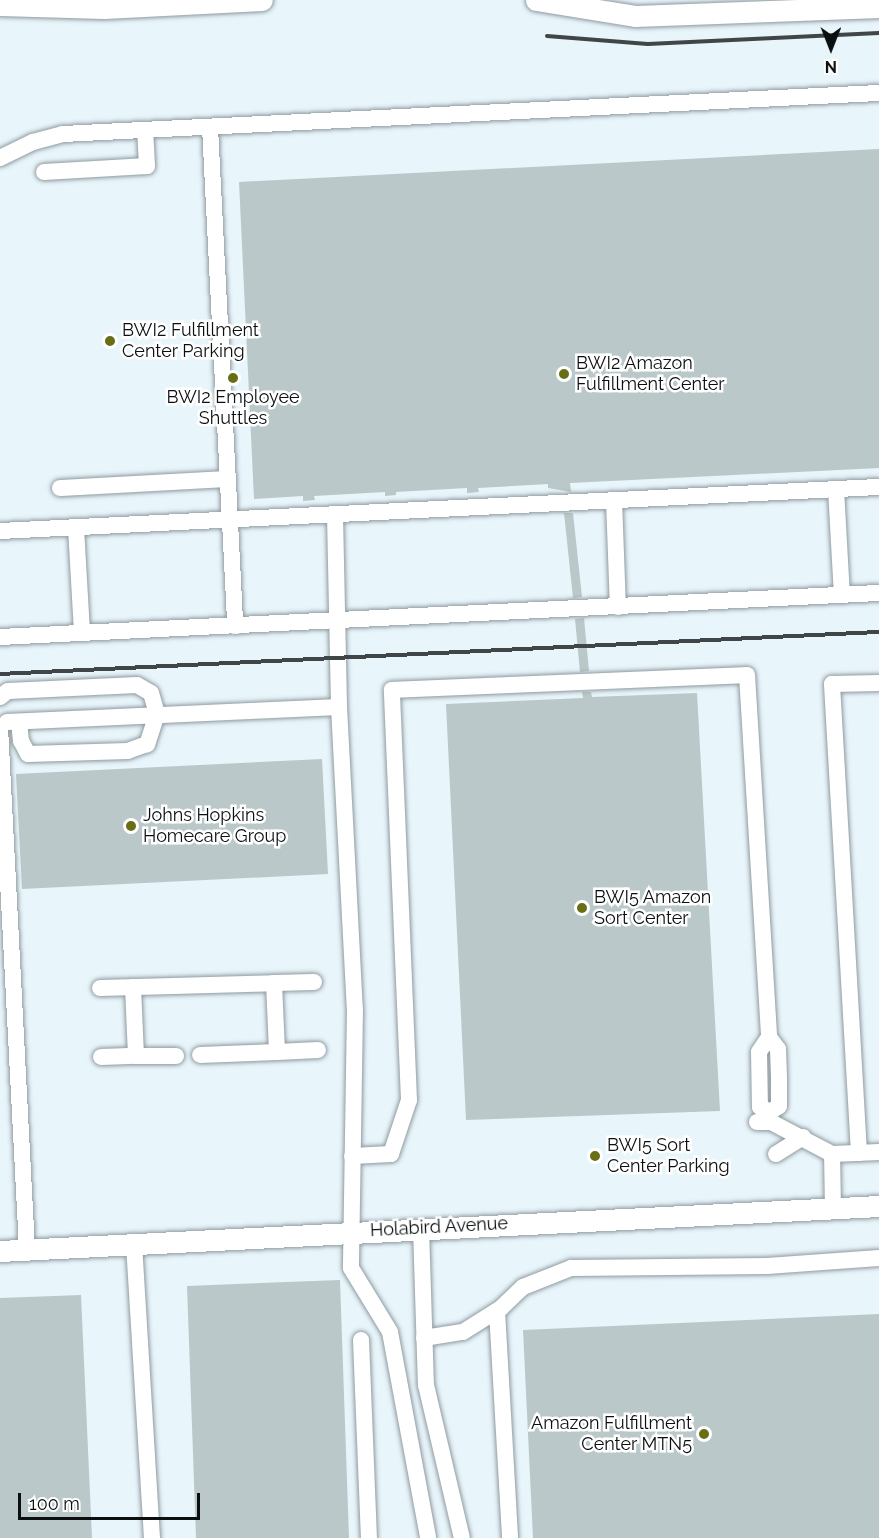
<!DOCTYPE html>
<html>
<head>
<meta charset="utf-8">
<style>
	body { margin:0 }
	#map { position:relative; width:879px; height:1538px; overflow:hidden; background:#e8f5fa; font-family:Raleway,sans-serif }
	div>[style] { position:absolute }
	.building>* { inset:0; background:#bac8c9 }
	.roads { filter:drop-shadow(0 0 2px #8f9ba0) drop-shadow(0 0 2px #8f9ba0) }
	.minor>* { height:16px; margin:-8px; padding:0 8px; transform-origin:8px; border-radius:8px; background:#fff }
	.major>* { height:21px; margin:-10.5px; padding:0 10.5px; transform-origin:10.5px; border-radius:10.5px; background:#fff }
	.rail>* { height:4px; margin:-2px; padding:0 2px; transform-origin:2px; border-radius:2px; background:#404648 }
	.dots>* { width:16px; height:16px; translate:-50% -50%; box-sizing:border-box; border:3px solid #fff; border-radius:50% }
	span { translate:-50% -50%; white-space:nowrap; text-align:center; line-height:1.15; -webkit-text-stroke:5px #fff; paint-order:stroke }
	.poi-label { font-size:18px; color:#0b0f10 }
	.left { translate:0 -50%; text-align:left }
	.right { translate:-100% -50%; text-align:right }
	.street-label { font-size:18px; color:#0b0f10 }
	.north { position:absolute; left:801px; top:18px; width:60px; height:60px; -webkit-text-stroke:4px #fff; paint-order:stroke; rotate:180deg; font-size:16px; font-weight:700; line-height:24px; text-align:center; color:#0b0f10 }
	.north::after { content:''; display:block; margin:auto; width:21px; height:27px; background:#0b0f10; clip-path:polygon(50% 0,100% 100%,50% 72%,0 100%) }
	.scale { position:absolute; left:18px; top:1493px; width:182px; height:27px; box-sizing:border-box; border:3px solid #0b0f10; border-top:0; padding-left:8px; font-size:18px; line-height:21px; white-space:nowrap; color:#0b0f10; -webkit-text-stroke:4px #fff; paint-order:stroke }
</style>
</head>
<body>
<div id="map">
	<div class="building">
		<i style="clip-path:polygon(879px 149px,879px 468px,570px 483px,571px 492px,548px 488px,548px 484px,478px 488px,479px 492px,467px 493px,467px 488px,396px 492px,396px 495px,385px 496px,385px 492px,314px 496px,315px 500px,303px 501px,303px 496px,254px 499px,239px 182px)"></i>
		<i style="clip-path:polygon(564px 513px,573px 513px,582px 597px,573px 598px)"></i>
		<i style="clip-path:polygon(584px 618px,589px 671px,580px 672px,575px 619px)"></i>
		<i style="clip-path:polygon(582px 692px,591px 692px,592px 697px,697px 693px,720px 1111px,466px 1120px,446px 704px,583px 698px)"></i>
		<i style="clip-path:polygon(322px 759px,328px 874px,22px 889px,16px 774px)"></i>
		<i style="clip-path:polygon(340px 1280px,349px 1538px,196px 1538px,187px 1286px)"></i>
		<i style="clip-path:polygon(81px 1295px,92px 1538px,0 1538px,0 1298px)"></i>
		<i style="clip-path:polygon(879px 1314px,879px 1538px,533px 1538px,523px 1330px)"></i>
	</div>
	<div class="roads">
		<div class="minor">
			<i style="left:210px;top:127px;width:500px;rotate:87.1deg"></i>
			<i style="left:0;top:158px;width:37px;rotate:-26deg"></i>
			<i style="left:33px;top:142px;width:31px;rotate:-15deg"></i>
			<i style="left:63px;top:134px;width:817px;rotate:-2.88deg"></i>
			<i style="left:44px;top:172px;width:103px;rotate:-3.3deg"></i>
			<i style="left:147px;top:166px;width:36px;rotate:-93deg"></i>
			<i style="left:60px;top:488px;width:168px;rotate:-3.1deg"></i>
			<i style="left:836px;top:489px;width:106px;rotate:86.8deg"></i>
			<i style="left:614px;top:500px;width:107px;rotate:87.9deg"></i>
			<i style="left:335px;top:515px;width:192px;rotate:88.8deg"></i>
			<i style="left:339px;top:707px;width:302px;rotate:87deg"></i>
			<i style="left:355px;top:1009px;width:259px;rotate:90.9deg"></i>
			<i style="left:351px;top:1268px;width:75px;rotate:58.6deg"></i>
			<i style="left:390px;top:1332px;width:209px;rotate:79.5deg"></i>
			<i style="left:76px;top:528px;width:105px;rotate:86.7deg"></i>
			<i style="left:0;top:531px;width:880px;rotate:-2.87deg"></i>
			<i style="left:0;top:637px;width:880px;rotate:-2.87deg"></i>
			<i style="left:0;top:697px;width:10px;rotate:-37deg"></i>
			<i style="left:8px;top:691px;width:129px;rotate:-2.7deg"></i>
			<i style="left:137px;top:685px;width:16px;rotate:30deg"></i>
			<i style="left:151px;top:693px;width:22px;rotate:74deg"></i>
			<i style="left:157px;top:714px;width:32px;rotate:108deg"></i>
			<i style="left:147px;top:744px;width:20px;rotate:160deg"></i>
			<i style="left:128px;top:751px;width:100px;rotate:178.3deg"></i>
			<i style="left:28px;top:754px;width:15px;rotate:-118deg"></i>
			<i style="left:21px;top:741px;width:19px;rotate:-96deg"></i>
			<i style="left:7px;top:722px;width:332px;rotate:-2.6deg"></i>
			<i style="left:0;top:727px;width:523px;rotate:87.04deg"></i>
			<i style="left:274px;top:983px;width:40px;rotate:-1.4deg"></i>
			<i style="left:133px;top:987px;width:69px;rotate:87.5deg"></i>
			<i style="left:136px;top:1056px;width:40px"></i>
			<i style="left:100px;top:988px;width:174px;rotate:-1.6deg"></i>
			<i style="left:274px;top:983px;width:69px;rotate:87.5deg"></i>
			<i style="left:277px;top:1052px;width:77px;rotate:177.8deg"></i>
			<i style="left:769px;top:1037px;width:15px;rotate:53deg"></i>
			<i style="left:778px;top:1049px;width:30px;rotate:88deg"></i>
			<i style="left:779px;top:1079px;width:27px;rotate:90deg"></i>
			<i style="left:779px;top:1106px;width:11px;rotate:146deg"></i>
			<i style="left:277px;top:1052px;width:41px;rotate:-2.8deg"></i>
			<i style="left:101px;top:1057px;width:35px;rotate:-2deg"></i>
			<i style="left:757px;top:1122px;width:14px"></i>
			<i style="left:771px;top:1122px;width:69px;rotate:27.7deg"></i>
			<i style="left:859px;top:1153px;width:470px;rotate:-93.3deg"></i>
			<i style="left:832px;top:684px;width:47px;rotate:-1.2deg"></i>
			<i style="left:776px;top:1154px;width:32px;rotate:-32deg"></i>
			<i style="left:352px;top:1156px;width:39px;rotate:-3deg"></i>
			<i style="left:391px;top:1154px;width:57px;rotate:-71.6deg"></i>
			<i style="left:409px;top:1100px;width:410px;rotate:-92.4deg"></i>
			<i style="left:392px;top:690px;width:355px;rotate:-2.4deg"></i>
			<i style="left:747px;top:675px;width:363px;rotate:86.5deg"></i>
			<i style="left:769px;top:1037px;width:18px;rotate:124deg"></i>
			<i style="left:759px;top:1052px;width:55px;rotate:89deg"></i>
			<i style="left:760px;top:1107px;width:11px;rotate:27deg"></i>
			<i style="left:833px;top:1209px;width:55px;rotate:-91deg"></i>
			<i style="left:832px;top:1154px;width:47px;rotate:-2.4deg"></i>
			<i style="left:421px;top:1228px;width:157px;rotate:88.2deg"></i>
			<i style="left:426px;top:1385px;width:157px;rotate:76.8deg"></i>
			<i style="left:134px;top:1244px;width:295px;rotate:86.5deg"></i>
			<i style="left:497px;top:1311px;width:227px;rotate:86.7deg"></i>
			<i style="left:424px;top:1338px;width:39px;rotate:-9deg"></i>
			<i style="left:463px;top:1332px;width:45px;rotate:-32.3deg"></i>
			<i style="left:501px;top:1308px;width:30px;rotate:-44deg"></i>
			<i style="left:523px;top:1287px;width:52px;rotate:-21.6deg"></i>
			<i style="left:571px;top:1268px;width:196px;rotate:-0.6deg"></i>
			<i style="left:767px;top:1266px;width:112px;rotate:-4.1deg"></i>
			<i style="left:361px;top:1340px;width:198px;rotate:87.7deg"></i>
		</div>
		<div class="major">
			<i style="left:536px;top:0;width:100px;rotate:9.2deg"></i>
			<i style="left:635px;top:16px;width:244px;rotate:-2.1deg"></i>
			<i style="left:0;top:5px;width:104px;rotate:1.7deg"></i>
			<i style="left:104px;top:8px;width:158px;rotate:-2.9deg"></i>
			<i style="left:0;top:1251px;width:880px;rotate:-2.93deg"></i>
		</div>
	</div>
	<div class="rail">
		<i style="left:547px;top:36px;width:101px;rotate:4.5deg"></i>
		<i style="left:648px;top:44px;width:231px;rotate:-2.7deg"></i>
		<i style="left:0;top:674px;width:880px;rotate:-2.74deg"></i>
	</div>
	<div class="dots">
		<i style="left:110px;top:341px;background:#686e13"></i>
		<i style="left:564px;top:374px;background:#686e13"></i>
		<i style="left:233px;top:378px;background:#686e13"></i>
		<i style="left:131px;top:826px;background:#686e13"></i>
		<i style="left:582px;top:908px;background:#686e13"></i>
		<i style="left:595px;top:1156px;background:#686e13"></i>
		<i style="left:704px;top:1434px;background:#686e13"></i>
	</div>
	<div class="poi-label">
		<span class="left" style="left:122px;top:341px">BWI2 Fulfillment<br>Center Parking</span>
		<span class="left" style="left:576px;top:374px">BWI2 Amazon<br>Fulfillment Center</span>
		<span style="left:233px;top:408px">BWI2 Employee<br>Shuttles</span>
		<span class="left" style="left:143px;top:826px">Johns Hopkins<br>Homecare Group</span>
		<span class="left" style="left:594px;top:908px">BWI5 Amazon<br>Sort Center</span>
		<span class="left" style="left:607px;top:1156px">BWI5 Sort<br>Center Parking</span>
		<span class="right" style="left:692px;top:1434px">Amazon Fulfillment<br>Center MTN5</span>
	</div>
	<div class="street-label">
		<span style="left:439px;top:1227px;rotate:-3deg">Holabird Avenue</span>
	</div>
	<div class="north">N</div>
	<div class="scale">100 m</div>
</div>
</body>
</html>
